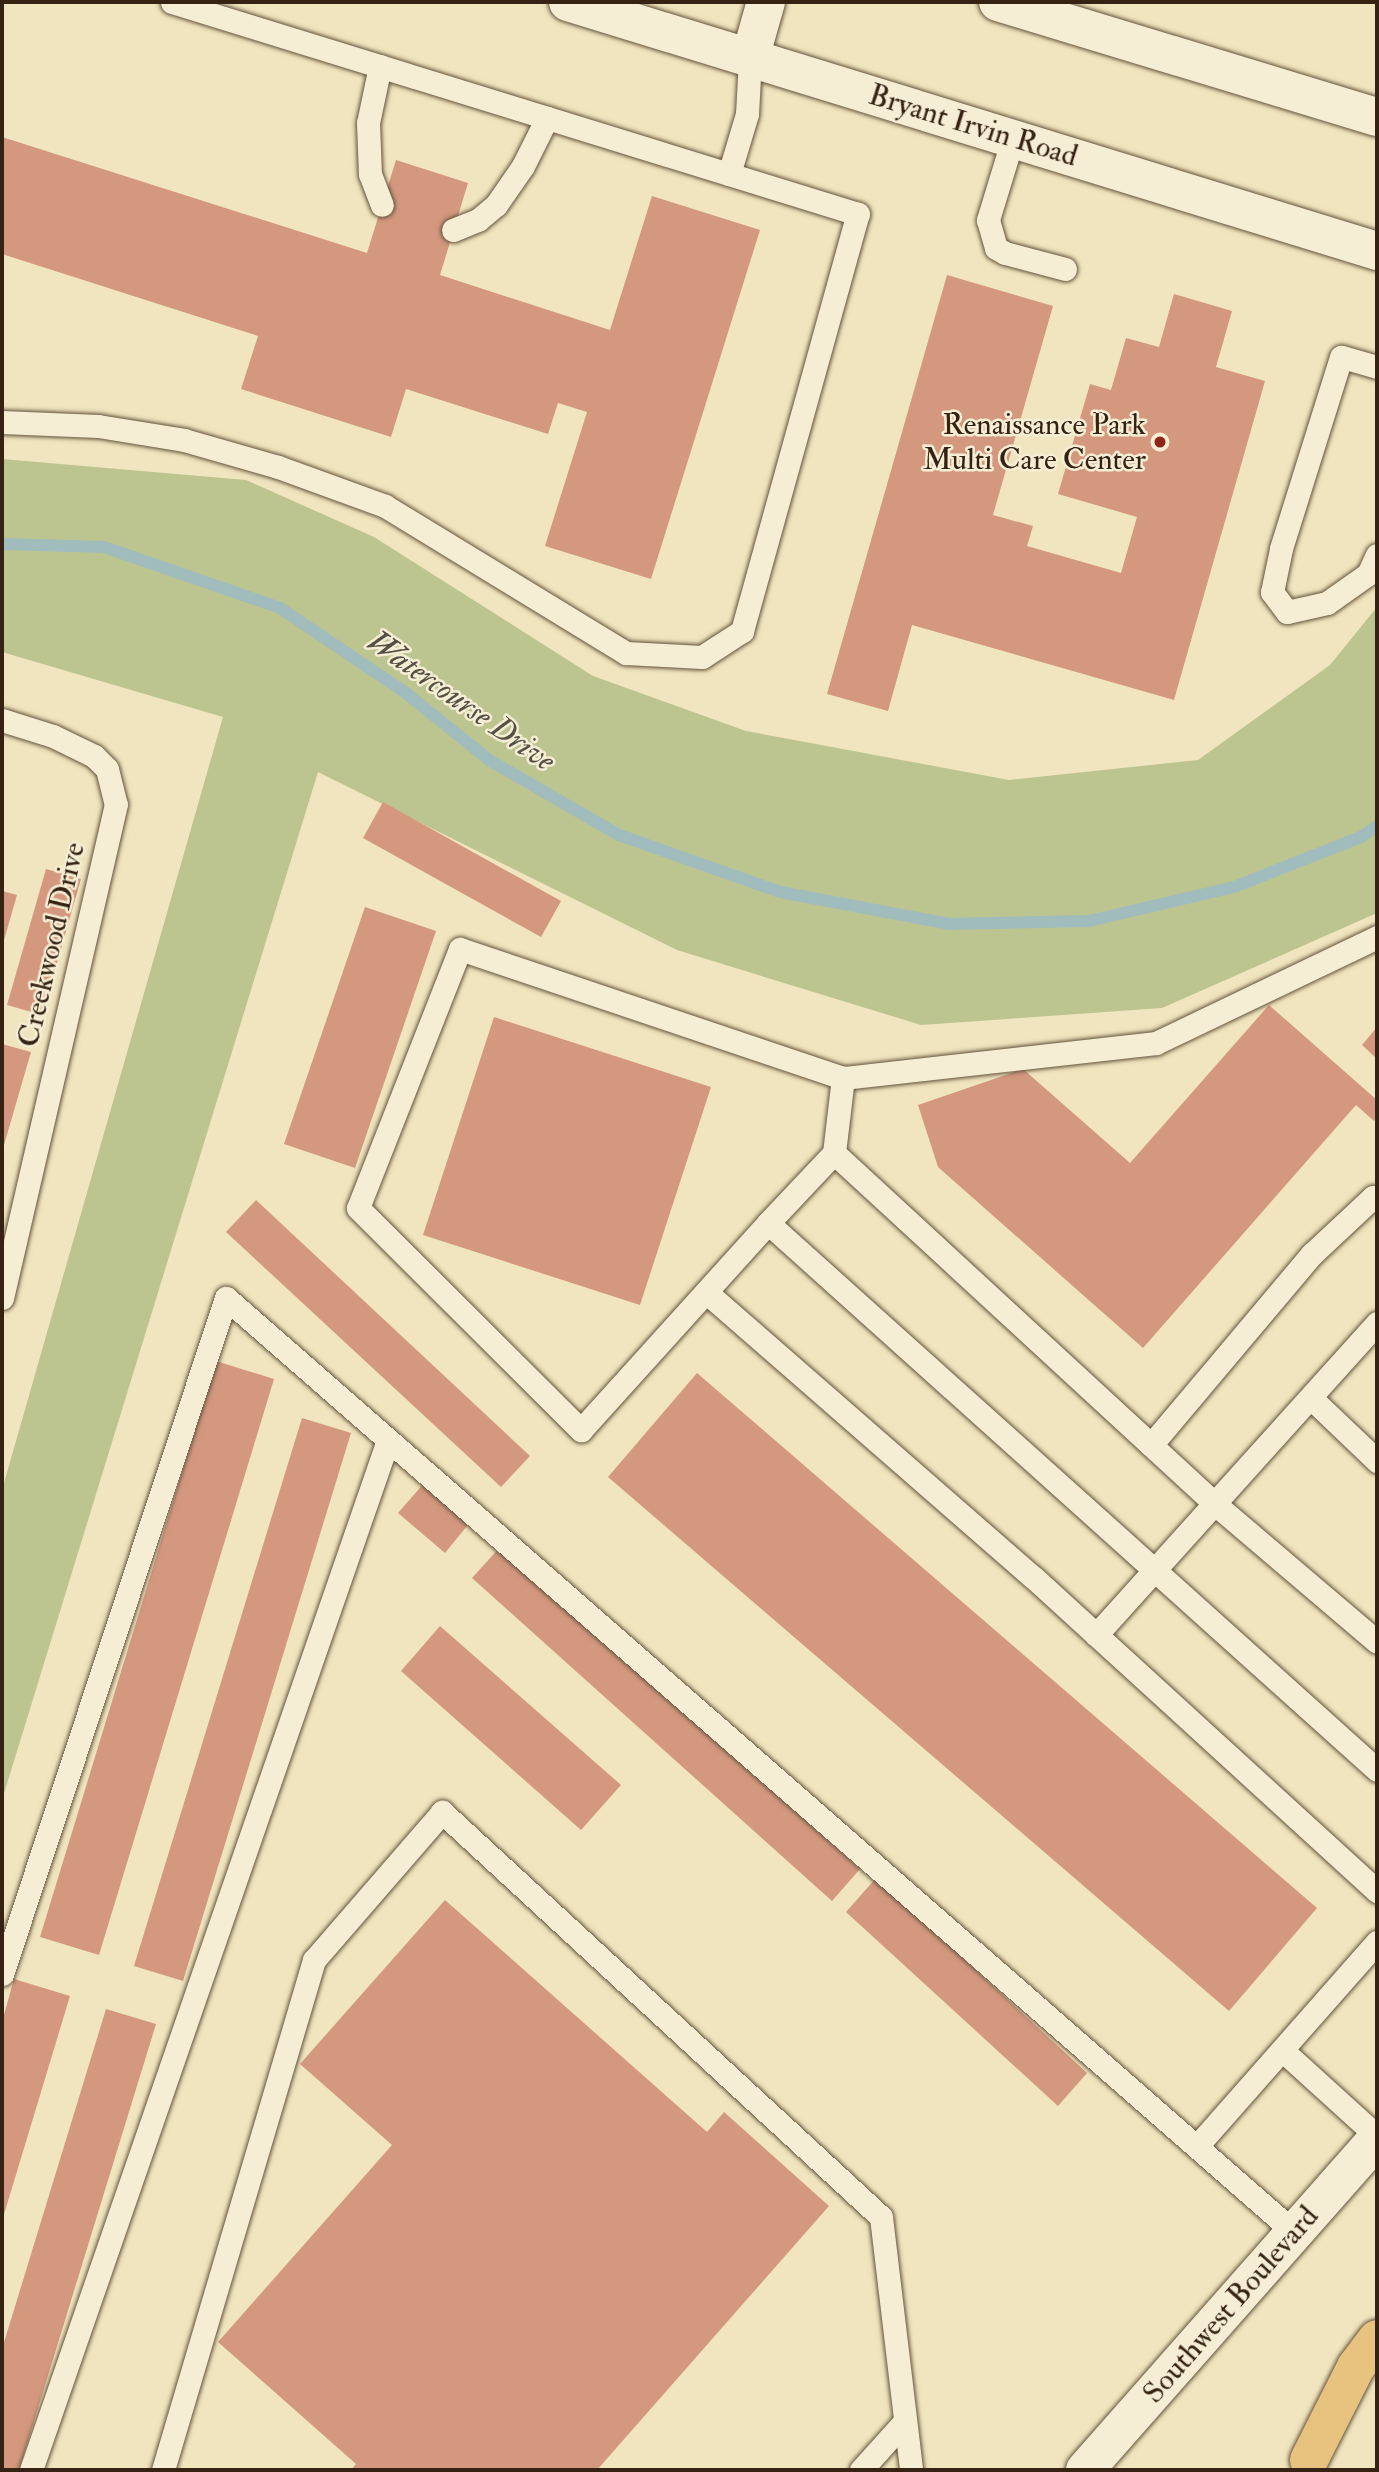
<!DOCTYPE html>
<html>
<head>
<meta charset="utf-8">
<style>
	body { margin:0 }
	#map { position:relative; width:1379px; height:2472px; overflow:hidden; background:#f0e5be; font-family:"IM FELL Double Pica",serif }
	div>[style] { position:absolute }
	.green>* { inset:0; background:#bcc490 }
	.stream>* { height:12px; margin:-6px; padding:0 6px; transform-origin:6px; border-radius:6px; background:#a0bcbd }
	.building>* { inset:0; background:#d4987f }
	.roads { filter:drop-shadow(0 0 2px #64533d) drop-shadow(0 0 2px #64533d) }
	.service>* { height:23px; margin:-11.5px; padding:0 11.5px; transform-origin:11.5px; border-radius:11.5px; background:#f5eed5 }
	.secondary>* { height:38px; margin:-19px; padding:0 19px; transform-origin:19px; border-radius:19px; background:#f5eed5 }
	.motorway>* { height:38px; margin:-19px; padding:0 19px; transform-origin:19px; border-radius:19px; background:#e8c27f }
	.dots>* { width:19px; height:19px; translate:-50% -50%; box-sizing:border-box; border:4px solid #f5eed5; border-radius:50% }
	span { translate:-50% -50%; white-space:nowrap; text-align:center; line-height:1.15; -webkit-text-stroke:5px #f5eed5; paint-order:stroke }
	.street-label { font-size:30px; color:#352212 }
	.poi-label { font-size:30px; color:#352212 }
	.right { translate:-100% -50%; text-align:right }
	.water-label { font-size:32px; color:#555045; font-style:italic }
	.frame { position:absolute; inset:0; border:4px solid #352212; pointer-events:none }
</style>
</head>
<body>
<div id="map">
	<div class="green">
		<i style="clip-path:polygon(2px 459px,246px 480px,374px 537px,593px 676px,746px 731px,1009px 780px,1198px 760px,1330px 665px,1377px 607px,1377px 913px,1162px 1008px,921px 1025px,677px 950px,318px 772px,2px 1800px,2px 1490px,223px 717px,2px 652px)"></i>
	</div>
	<div class="stream">
		<i style="left:2px;top:544px;width:102px;rotate:1.7deg"></i>
		<i style="left:104px;top:547px;width:186px;rotate:19.1deg"></i>
		<i style="left:280px;top:608px;width:152px;rotate:34deg"></i>
		<i style="left:406px;top:693px;width:107px;rotate:38.9deg"></i>
		<i style="left:489px;top:760px;width:150px;rotate:30deg"></i>
		<i style="left:619px;top:835px;width:171px;rotate:19.5deg"></i>
		<i style="left:780px;top:892px;width:172px;rotate:10.7deg"></i>
		<i style="left:949px;top:924px;width:140px;rotate:-1.2deg"></i>
		<i style="left:1089px;top:921px;width:149px;rotate:-13.2deg"></i>
		<i style="left:1234px;top:887px;width:136px;rotate:-21.5deg"></i>
		<i style="left:1361px;top:837px;width:19px;rotate:-35deg"></i>
	</div>
	<div class="building">
		<i style="clip-path:polygon(2px 137px,367px 253px,396px 160px,468px 183px,440px 275px,610px 330px,652px 196px,760px 230px,651px 579px,545px 546px,587px 412px,558px 403px,548px 434px,406px 389px,391px 437px,241px 389px,258px 336px,2px 254px)"></i>
		<i style="clip-path:polygon(947px 275px,1053px 306px,993px 515px,1033px 526px,1027px 546px,1121px 573px,1137px 517px,1058px 494px,1090px 384px,1111px 390px,1126px 338px,1159px 347px,1174px 294px,1232px 311px,1216px 367px,1265px 381px,1174px 700px,912px 625px,888px 711px,827px 694px)"></i>
		<i style="clip-path:polygon(383px 802px,561px 901px,541px 937px,363px 838px)"></i>
		<i style="clip-path:polygon(46px 869px,81px 879px,42px 1015px,7px 1005px)"></i>
		<i style="clip-path:polygon(2px 891px,17px 895px,2px 947px)"></i>
		<i style="clip-path:polygon(365px 907px,436px 931px,355px 1168px,284px 1144px)"></i>
		<i style="clip-path:polygon(1269px 1005px,1377px 1100px,1377px 1118px,1374px 1121px,1356px 1105px,1143px 1348px,938px 1167px,918px 1105px,1023px 1069px,1130px 1163px)"></i>
		<i style="clip-path:polygon(494px 1017px,711px 1087px,640px 1305px,423px 1235px)"></i>
		<i style="clip-path:polygon(1377px 1027px,1377px 1059px,1362px 1045px)"></i>
		<i style="clip-path:polygon(2px 1044px,31px 1052px,2px 1152px)"></i>
		<i style="clip-path:polygon(256px 1200px,530px 1456px,501px 1487px,226px 1232px)"></i>
		<i style="clip-path:polygon(216px 1361px,274px 1379px,99px 1955px,40px 1937px)"></i>
		<i style="clip-path:polygon(697px 1373px,1317px 1908px,1229px 2011px,608px 1477px)"></i>
		<i style="clip-path:polygon(302px 1418px,351px 1433px,183px 1981px,134px 1966px)"></i>
		<i style="clip-path:polygon(425px 1482px,471px 1521px,445px 1553px,398px 1513px)"></i>
		<i style="clip-path:polygon(501px 1546px,860px 1869px,832px 1901px,472px 1578px)"></i>
		<i style="clip-path:polygon(440px 1626px,621px 1785px,581px 1830px,401px 1671px)"></i>
		<i style="clip-path:polygon(876px 1878px,1087px 2073px,1058px 2106px,846px 1912px)"></i>
		<i style="clip-path:polygon(445px 1900px,707px 2132px,724px 2112px,829px 2206px,597px 2470px,351px 2470px,356px 2464px,218px 2342px,392px 2145px,300px 2064px)"></i>
		<i style="clip-path:polygon(14px 1979px,70px 1996px,2px 2221px,2px 2022px)"></i>
		<i style="clip-path:polygon(106px 2009px,156px 2024px,19px 2470px,2px 2470px,2px 2349px)"></i>
	</div>
	<div class="roads">
		<div class="service">
			<i style="left:380px;top:66px;width:58px;rotate:101.9deg"></i>
			<i style="left:368px;top:123px;width:51px;rotate:87.8deg"></i>
			<i style="left:370px;top:174px;width:33px;rotate:69deg"></i>
			<i style="left:1013px;top:138px;width:86px;rotate:107deg"></i>
			<i style="left:988px;top:220px;width:29px;rotate:74deg"></i>
			<i style="left:996px;top:248px;width:10px;rotate:29deg"></i>
			<i style="left:1005px;top:253px;width:62px;rotate:14.9deg"></i>
			<i style="left:729px;top:174px;width:63px;rotate:-73.3deg"></i>
			<i style="left:747px;top:114px;width:56px;rotate:-86.9deg"></i>
			<i style="left:453px;top:230px;width:27px;rotate:-22deg"></i>
			<i style="left:478px;top:220px;width:23px;rotate:-40deg"></i>
			<i style="left:496px;top:205px;width:47px;rotate:-55.3deg"></i>
			<i style="left:523px;top:166px;width:54px;rotate:-63.4deg"></i>
			<i style="left:1377px;top:367px;width:37px;rotate:-164deg"></i>
			<i style="left:1341px;top:357px;width:201px;rotate:107.4deg"></i>
			<i style="left:1281px;top:549px;width:44px;rotate:101.8deg"></i>
			<i style="left:1272px;top:592px;width:25px;rotate:53deg"></i>
			<i style="left:1287px;top:612px;width:41px;rotate:-12.7deg"></i>
			<i style="left:1327px;top:603px;width:50px;rotate:-35.3deg"></i>
			<i style="left:1368px;top:574px;width:21px;rotate:-65deg"></i>
			<i style="left:2px;top:422px;width:96px;rotate:2.4deg"></i>
			<i style="left:98px;top:426px;width:87px;rotate:9.2deg"></i>
			<i style="left:184px;top:440px;width:98px;rotate:16deg"></i>
			<i style="left:278px;top:467px;width:114px;rotate:20deg"></i>
			<i style="left:385px;top:506px;width:282px;rotate:31.4deg"></i>
			<i style="left:626px;top:653px;width:76px;rotate:3deg"></i>
			<i style="left:702px;top:657px;width:48px;rotate:-33deg"></i>
			<i style="left:742px;top:631px;width:433px;rotate:-74.5deg"></i>
			<i style="left:858px;top:214px;width:718px;rotate:-162.83deg"></i>
			<i style="left:2px;top:720px;width:53px;rotate:17.4deg"></i>
			<i style="left:53px;top:736px;width:46px;rotate:26deg"></i>
			<i style="left:94px;top:756px;width:18px;rotate:45deg"></i>
			<i style="left:107px;top:769px;width:36px;rotate:76deg"></i>
			<i style="left:116px;top:804px;width:507px;rotate:102.99deg"></i>
			<i style="left:1377px;top:937px;width:245px;rotate:154.4deg"></i>
			<i style="left:1156px;top:1043px;width:315px;rotate:173.6deg"></i>
			<i style="left:843px;top:1078px;width:404px;rotate:-161.4deg"></i>
			<i style="left:460px;top:949px;width:278px;rotate:111.5deg"></i>
			<i style="left:358px;top:1208px;width:315px;rotate:44.9deg"></i>
			<i style="left:581px;top:1430px;width:279px;rotate:-47.9deg"></i>
			<i style="left:768px;top:1223px;width:819px;rotate:41.93deg"></i>
			<i style="left:834px;top:1153px;width:518px;rotate:42.65deg"></i>
			<i style="left:1215px;top:1504px;width:213px;rotate:40.4deg"></i>
			<i style="left:768px;top:1223px;width:96px;rotate:-46.7deg"></i>
			<i style="left:834px;top:1153px;width:76px;rotate:-83.2deg"></i>
			<i style="left:706px;top:1292px;width:434px;rotate:41.1deg"></i>
			<i style="left:1033px;top:1577px;width:466px;rotate:42.4deg"></i>
			<i style="left:1312px;top:1399px;width:90px;rotate:43.6deg"></i>
			<i style="left:1151px;top:1445px;width:250px;rotate:-49.9deg"></i>
			<i style="left:1312px;top:1254px;width:83px;rotate:-43.1deg"></i>
			<i style="left:1373px;top:1197px;width:4px;rotate:27deg"></i>
			<i style="left:1096px;top:1635px;width:420px;rotate:-48deg"></i>
			<i style="left:2px;top:1974px;width:712px;rotate:-71.67deg"></i>
			<i style="left:226px;top:1298px;width:1420px;rotate:41.17deg"></i>
			<i style="left:1282px;top:2050px;width:128px;rotate:42.2deg"></i>
			<i style="left:1197px;top:2146px;width:272px;rotate:-48.6deg"></i>
			<i style="left:31px;top:2470px;width:1090px;rotate:-70.88deg"></i>
			<i style="left:163px;top:2470px;width:532px;rotate:-73.51deg"></i>
			<i style="left:314px;top:1960px;width:196px;rotate:-49.1deg"></i>
			<i style="left:442px;top:1812px;width:597px;rotate:42.69deg"></i>
			<i style="left:881px;top:2217px;width:255px;rotate:83.2deg"></i>
			<i style="left:861px;top:2470px;width:66px;rotate:-48.1deg"></i>
		</div>
		<div class="secondary">
			<i style="left:568px;top:2px;width:846px;rotate:17.11deg"></i>
			<i style="left:998px;top:2px;width:396px;rotate:16.9deg"></i>
			<i style="left:750px;top:58px;width:58px;rotate:-74.1deg"></i>
			<i style="left:1085px;top:2470px;width:441px;rotate:-48.6deg"></i>
		</div>
		<div class="motorway">
			<i style="left:1309px;top:2460px;width:104px;rotate:-63.2deg"></i>
			<i style="left:1356px;top:2367px;width:35px;rotate:-53deg"></i>
		</div>
	</div>
	<div class="dots">
		<i style="left:1160px;top:442px;background:#8f2418"></i>
	</div>
	<div class="street-label">
		<span style="left:973px;top:126px;rotate:17deg">Bryant Irvin Road</span>
		<span style="left:52px;top:945px;rotate:-77deg">Creekwood Drive</span>
		<span style="left:1231px;top:2305px;rotate:-49deg">Southwest Boulevard</span>
	</div>
	<div class="poi-label">
		<span class="right" style="left:1146px;top:442px">Renaissance Park<br>Multi Care Center</span>
	</div>
	<div class="water-label">
		<span style="left:461px;top:701px;rotate:35deg">Watercourse Drive</span>
	</div>
	<div class="frame"></div>
</div>
</body>
</html>
